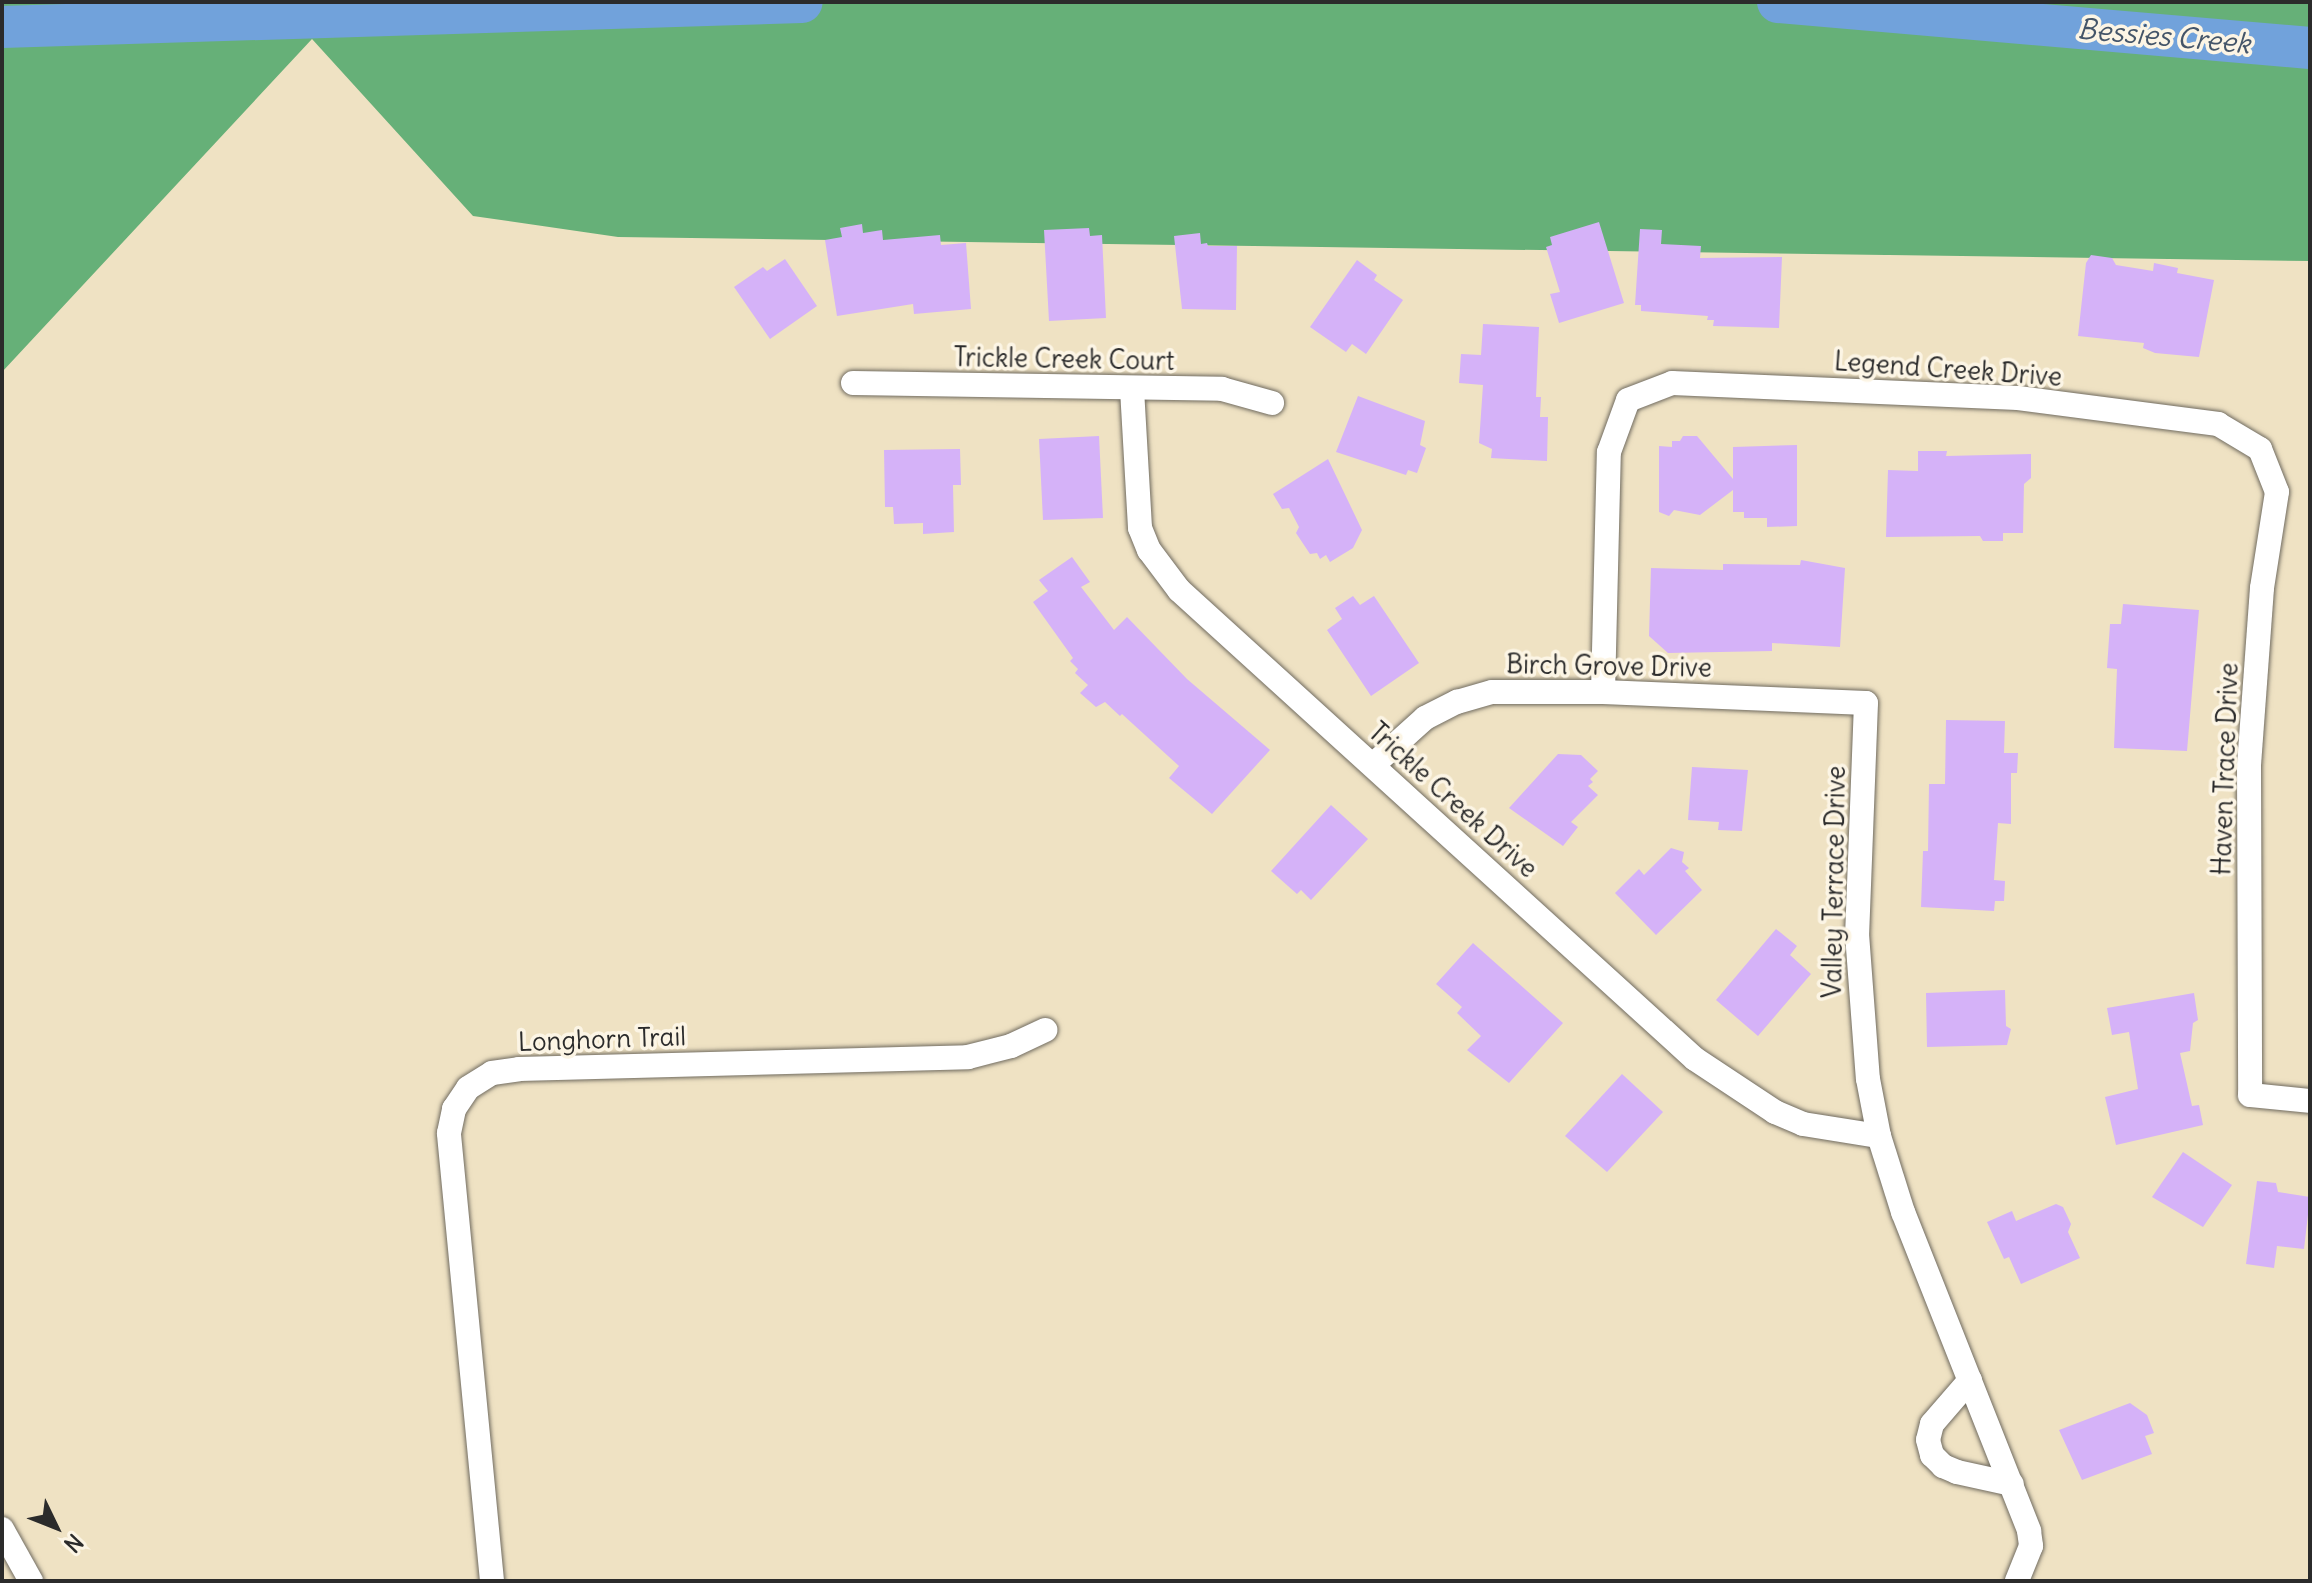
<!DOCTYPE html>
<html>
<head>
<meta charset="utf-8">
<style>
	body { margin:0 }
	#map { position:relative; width:2312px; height:1583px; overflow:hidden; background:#efe2c3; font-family:Delius,sans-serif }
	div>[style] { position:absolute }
	.forest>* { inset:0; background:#66b078 }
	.river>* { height:42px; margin:-21px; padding:0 21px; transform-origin:21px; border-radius:21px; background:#71a2db }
	.building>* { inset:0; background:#d5b2f8 }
	.roads { filter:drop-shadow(0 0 2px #706b60) drop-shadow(0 0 2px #706b60) }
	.street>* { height:24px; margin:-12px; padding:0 12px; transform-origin:12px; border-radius:12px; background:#fff }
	span { translate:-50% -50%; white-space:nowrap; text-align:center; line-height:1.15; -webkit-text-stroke:7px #fcf5e5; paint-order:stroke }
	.street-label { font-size:26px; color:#2b2b2b }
	.water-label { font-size:28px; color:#445569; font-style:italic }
	.frame { position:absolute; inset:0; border:4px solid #2b2b2b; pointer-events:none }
	.north { position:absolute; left:16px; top:1487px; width:80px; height:80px; -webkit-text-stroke:6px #fcf5e5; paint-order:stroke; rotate:133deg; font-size:22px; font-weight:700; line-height:32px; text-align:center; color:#2b2b2b }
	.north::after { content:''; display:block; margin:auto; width:28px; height:36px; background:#2b2b2b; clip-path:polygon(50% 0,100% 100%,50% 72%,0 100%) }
</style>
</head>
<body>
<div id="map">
	<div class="forest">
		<i style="clip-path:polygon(2px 2px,2310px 2px,2310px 261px,618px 237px,473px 216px,312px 39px,2px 372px)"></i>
	</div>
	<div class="river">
		<i style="left:1778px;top:2px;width:534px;rotate:4.94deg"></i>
		<i style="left:2px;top:27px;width:800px;rotate:-1.79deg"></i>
	</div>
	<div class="building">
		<i style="clip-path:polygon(1599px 222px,1624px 303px,1559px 323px,1550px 294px,1560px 292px,1546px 247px,1552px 245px,1550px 237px)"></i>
		<i style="clip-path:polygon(862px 224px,863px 233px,882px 230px,883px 240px,940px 235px,941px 245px,966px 243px,971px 309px,914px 314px,913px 304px,837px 316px,825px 240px,842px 237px,840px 228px)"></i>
		<i style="clip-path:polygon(1089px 228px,1090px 236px,1102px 235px,1106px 318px,1049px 321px,1044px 230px)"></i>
		<i style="clip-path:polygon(1640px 229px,1662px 230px,1661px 244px,1701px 246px,1700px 258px,1782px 257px,1779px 328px,1713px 326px,1714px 320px,1707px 320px,1708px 316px,1641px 311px,1641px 305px,1635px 305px)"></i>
		<i style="clip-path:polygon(1200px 233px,1201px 244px,1207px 243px,1208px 246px,1237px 246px,1236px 310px,1182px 309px,1174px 236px)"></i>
		<i style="clip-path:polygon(2091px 255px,2112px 258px,2116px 265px,2153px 271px,2154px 263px,2178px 268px,2177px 273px,2214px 280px,2199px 357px,2155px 353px,2143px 348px,2144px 343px,2078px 336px,2086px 263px)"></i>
		<i style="clip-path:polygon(785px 259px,817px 306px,770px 339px,734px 287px,763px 267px,767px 271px)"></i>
		<i style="clip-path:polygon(1357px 260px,1377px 275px,1374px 280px,1403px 300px,1366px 354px,1352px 344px,1346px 352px,1310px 327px)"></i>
		<i style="clip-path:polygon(1483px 324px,1539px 327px,1536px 397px,1541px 397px,1540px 417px,1548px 417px,1547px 461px,1491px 458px,1492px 449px,1479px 443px,1483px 385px,1459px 383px,1461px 354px,1481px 355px)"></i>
		<i style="clip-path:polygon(1358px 396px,1425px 421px,1420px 445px,1426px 448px,1417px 473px,1408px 470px,1406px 475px,1336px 452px)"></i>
		<i style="clip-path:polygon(1099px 436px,1103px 518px,1043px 520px,1039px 439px)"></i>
		<i style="clip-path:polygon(1683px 436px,1697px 436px,1733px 479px,1733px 447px,1797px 445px,1797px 526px,1767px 527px,1767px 518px,1744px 518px,1744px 512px,1733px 512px,1733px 490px,1700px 515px,1674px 510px,1669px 516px,1659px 512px,1659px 446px,1672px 447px,1672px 441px,1680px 441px)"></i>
		<i style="clip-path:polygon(960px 449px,961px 485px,953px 485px,954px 532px,923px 534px,923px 523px,894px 524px,893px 507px,885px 507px,884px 450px)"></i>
		<i style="clip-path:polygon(1918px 451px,1947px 451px,1946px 456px,2031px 454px,2031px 478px,2024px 484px,2023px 533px,2003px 533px,2003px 541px,1983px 541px,1980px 536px,1886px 537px,1888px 470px,1918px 471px)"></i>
		<i style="clip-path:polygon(1328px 459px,1362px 530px,1353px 548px,1330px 562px,1326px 555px,1320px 559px,1317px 553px,1310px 554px,1296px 533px,1299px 527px,1289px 508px,1282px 509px,1273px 494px)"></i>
		<i style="clip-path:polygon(1072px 557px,1090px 582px,1081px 587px,1114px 630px,1127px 617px,1187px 679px,1270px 750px,1212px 814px,1169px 778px,1179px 766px,1122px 714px,1120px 716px,1105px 702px,1096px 707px,1080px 693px,1088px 685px,1075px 673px,1078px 669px,1070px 661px,1073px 658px,1033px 602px,1048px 591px,1039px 580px)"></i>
		<i style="clip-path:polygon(1801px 560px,1845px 568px,1840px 647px,1772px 643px,1772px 651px,1668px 653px,1649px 636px,1651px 568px,1723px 570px,1723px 564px,1800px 565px)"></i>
		<i style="clip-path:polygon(1353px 596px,1360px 605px,1374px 596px,1419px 663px,1371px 696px,1327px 630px,1342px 619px,1335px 608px)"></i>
		<i style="clip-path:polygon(2123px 604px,2199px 610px,2187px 751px,2114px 748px,2117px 669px,2107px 668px,2110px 624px,2121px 624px)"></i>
		<i style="clip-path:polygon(1946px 720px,2005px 721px,2004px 753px,2018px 753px,2017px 773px,2011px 773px,2011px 824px,1998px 823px,1994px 880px,2005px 881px,2004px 901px,1995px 901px,1994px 911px,1921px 907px,1923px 851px,1928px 851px,1929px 784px,1945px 784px)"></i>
		<i style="clip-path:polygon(1558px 754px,1581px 755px,1598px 771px,1590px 779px,1593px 782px,1588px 786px,1598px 795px,1571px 822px,1578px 827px,1563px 846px,1509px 808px)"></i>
		<i style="clip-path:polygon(1692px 767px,1748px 770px,1742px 831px,1718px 830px,1719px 822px,1688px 820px)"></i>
		<i style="clip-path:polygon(1331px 805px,1368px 839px,1311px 900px,1301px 890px,1297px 894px,1271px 871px)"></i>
		<i style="clip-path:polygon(1671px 848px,1684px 852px,1682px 862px,1689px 868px,1685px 871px,1702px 890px,1656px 935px,1615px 893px,1639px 869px,1644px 875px)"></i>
		<i style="clip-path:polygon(1776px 929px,1797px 946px,1790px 955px,1811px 974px,1758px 1036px,1716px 1000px)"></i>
		<i style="clip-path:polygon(1473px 943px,1563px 1023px,1509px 1083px,1467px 1050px,1481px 1036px,1457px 1013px,1462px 1007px,1436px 984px)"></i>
		<i style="clip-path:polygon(2005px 990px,2006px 1026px,2011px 1029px,2007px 1045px,1927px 1047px,1926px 993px)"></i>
		<i style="clip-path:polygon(2194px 993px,2198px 1020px,2193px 1023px,2190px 1051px,2180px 1053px,2192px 1106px,2199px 1105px,2203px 1125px,2116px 1145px,2105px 1097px,2138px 1089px,2129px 1032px,2112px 1035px,2107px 1008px)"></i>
		<i style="clip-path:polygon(1622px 1074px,1663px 1112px,1607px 1172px,1565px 1136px)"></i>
		<i style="clip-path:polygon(2183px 1152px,2232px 1185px,2203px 1227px,2152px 1197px)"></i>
		<i style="clip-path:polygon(2257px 1181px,2276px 1183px,2278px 1192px,2310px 1197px,2304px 1249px,2277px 1246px,2274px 1268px,2246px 1264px)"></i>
		<i style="clip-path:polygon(2056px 1204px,2063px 1207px,2071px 1224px,2068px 1232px,2080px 1258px,2021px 1284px,2009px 1257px,2004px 1259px,1987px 1222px,2012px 1211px,2016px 1221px)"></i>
		<i style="clip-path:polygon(2130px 1403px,2147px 1415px,2154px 1433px,2145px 1436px,2152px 1454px,2082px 1480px,2059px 1430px)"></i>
	</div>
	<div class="roads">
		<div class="street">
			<i style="left:853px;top:383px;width:369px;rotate:0.9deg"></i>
			<i style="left:1222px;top:389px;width:52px;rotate:15.6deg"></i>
			<i style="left:1132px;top:389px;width:139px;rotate:86.7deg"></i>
			<i style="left:1140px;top:528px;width:24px;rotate:68deg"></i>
			<i style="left:1149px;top:550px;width:50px;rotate:53.1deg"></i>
			<i style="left:1179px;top:590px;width:697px;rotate:42.27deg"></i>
			<i style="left:1695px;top:1059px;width:96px;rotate:33.5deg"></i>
			<i style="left:1775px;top:1112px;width:30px;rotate:23deg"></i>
			<i style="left:1803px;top:1124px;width:77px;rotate:9deg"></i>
			<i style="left:1603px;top:692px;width:240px;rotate:-88.6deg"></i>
			<i style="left:1609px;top:452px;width:55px;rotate:-69.9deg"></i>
			<i style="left:1628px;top:400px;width:47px;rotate:-21.1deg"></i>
			<i style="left:1672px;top:383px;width:346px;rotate:2.5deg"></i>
			<i style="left:2018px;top:398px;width:202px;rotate:7.4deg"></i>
			<i style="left:2218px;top:424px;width:49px;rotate:30.8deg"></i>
			<i style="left:2260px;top:449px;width:46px;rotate:68.4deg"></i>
			<i style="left:2277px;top:492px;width:97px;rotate:98.9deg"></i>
			<i style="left:2262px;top:588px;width:178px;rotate:94.2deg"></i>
			<i style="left:2249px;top:766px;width:329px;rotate:89.8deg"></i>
			<i style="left:2250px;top:1095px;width:60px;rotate:5.7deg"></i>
			<i style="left:1373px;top:765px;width:70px;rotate:-42.1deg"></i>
			<i style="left:1425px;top:718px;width:36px;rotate:-27deg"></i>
			<i style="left:1457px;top:702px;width:36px;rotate:-16deg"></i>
			<i style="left:1492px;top:692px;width:111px"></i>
			<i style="left:1603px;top:692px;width:263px;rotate:2.4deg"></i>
			<i style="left:1866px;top:703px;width:231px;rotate:92.2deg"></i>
			<i style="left:1857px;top:934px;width:145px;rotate:85.7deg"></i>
			<i style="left:1868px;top:1079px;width:58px;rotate:79.1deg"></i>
			<i style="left:1879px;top:1136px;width:80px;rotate:72.5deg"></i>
			<i style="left:1903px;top:1212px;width:343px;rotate:68.4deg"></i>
			<i style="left:2029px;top:1531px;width:15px;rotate:82deg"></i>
			<i style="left:2031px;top:1546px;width:38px;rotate:112deg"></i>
			<i style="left:1970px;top:1380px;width:58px;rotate:130.8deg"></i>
			<i style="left:1932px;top:1424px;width:16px;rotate:104deg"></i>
			<i style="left:1928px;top:1440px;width:16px;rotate:75deg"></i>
			<i style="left:1932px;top:1455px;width:16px;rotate:45deg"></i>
			<i style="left:1943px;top:1466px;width:15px;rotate:23deg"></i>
			<i style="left:1957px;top:1472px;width:56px;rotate:12.3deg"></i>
			<i style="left:2px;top:1529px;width:60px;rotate:60.9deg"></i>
			<i style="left:492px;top:1581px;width:450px;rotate:-95.5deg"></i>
			<i style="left:449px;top:1133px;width:25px;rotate:-78deg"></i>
			<i style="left:454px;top:1109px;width:25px;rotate:-56deg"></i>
			<i style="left:468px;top:1088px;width:28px;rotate:-32deg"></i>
			<i style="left:492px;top:1073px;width:27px;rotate:-8deg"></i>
			<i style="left:519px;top:1069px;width:449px;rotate:-1.5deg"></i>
			<i style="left:968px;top:1057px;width:44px;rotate:-14.3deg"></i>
			<i style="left:1011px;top:1046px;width:38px;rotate:-25deg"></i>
		</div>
	</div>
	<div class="street-label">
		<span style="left:1064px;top:359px;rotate:1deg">Trickle Creek Court</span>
		<span style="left:1948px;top:369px;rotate:4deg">Legend Creek Drive</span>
		<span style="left:1609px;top:666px;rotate:1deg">Birch Grove Drive</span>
		<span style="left:2225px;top:769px;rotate:-88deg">Haven Trace Drive</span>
		<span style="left:1453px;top:800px;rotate:42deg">Trickle Creek Drive</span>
		<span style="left:1834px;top:882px;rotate:-89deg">Valley Terrace Drive</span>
		<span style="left:602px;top:1039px;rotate:-2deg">Longhorn Trail</span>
	</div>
	<div class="water-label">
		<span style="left:2164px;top:36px;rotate:5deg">Bessies Creek</span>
	</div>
	<div class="frame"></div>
	<div class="north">N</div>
</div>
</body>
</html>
